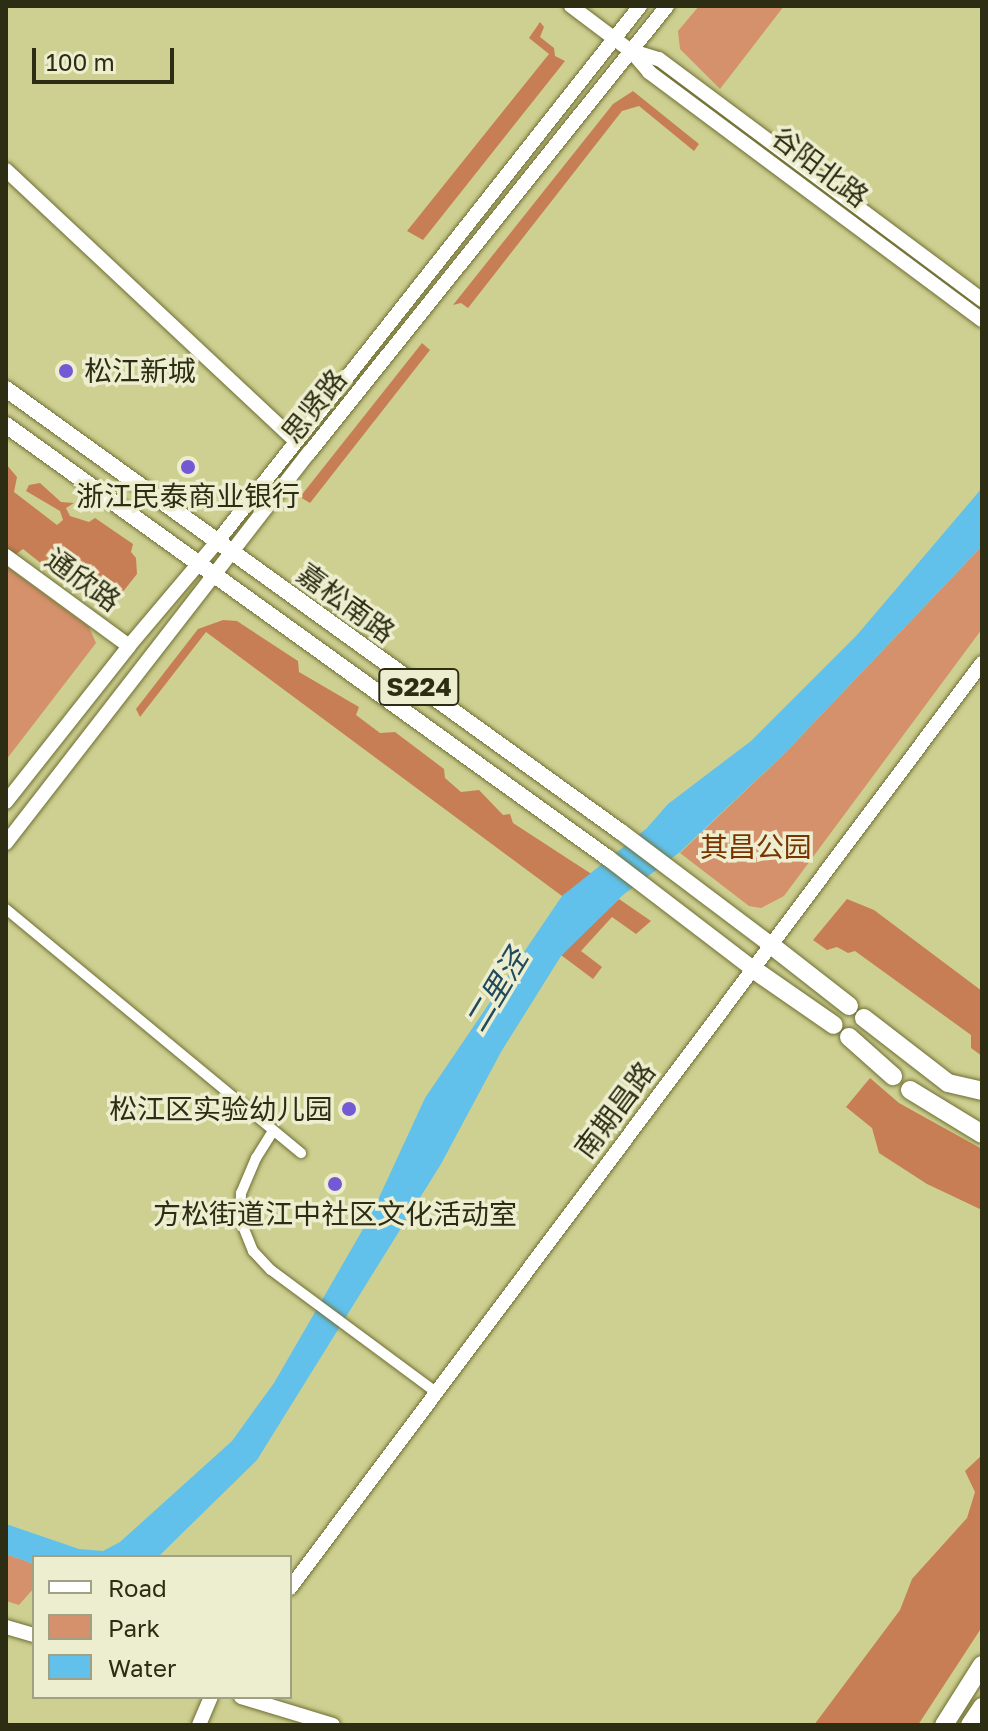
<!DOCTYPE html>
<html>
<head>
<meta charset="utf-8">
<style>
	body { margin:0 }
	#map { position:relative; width:988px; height:1731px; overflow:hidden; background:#ced091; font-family:"Golos Text","Noto Sans SC",sans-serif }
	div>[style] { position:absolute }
	.green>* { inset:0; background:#d4916c }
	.forest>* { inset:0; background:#c87e54 }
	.water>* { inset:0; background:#61c1eb }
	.roads { filter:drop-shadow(0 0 2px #6e6e32) drop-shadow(0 0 2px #6e6e32) }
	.street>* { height:10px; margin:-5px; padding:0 5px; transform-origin:5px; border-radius:5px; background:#fff }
	.secondary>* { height:14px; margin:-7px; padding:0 7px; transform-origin:7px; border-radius:7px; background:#fff }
	.primary>* { height:16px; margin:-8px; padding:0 8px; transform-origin:8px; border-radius:8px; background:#fff }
	.highway>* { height:18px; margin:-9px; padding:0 9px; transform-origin:9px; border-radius:9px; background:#fff }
	.dots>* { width:22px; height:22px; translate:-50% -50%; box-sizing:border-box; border:4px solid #edeecf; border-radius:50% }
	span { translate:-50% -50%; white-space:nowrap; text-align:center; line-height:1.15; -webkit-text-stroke:7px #edeecf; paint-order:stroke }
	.shield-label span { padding:2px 6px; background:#edeecf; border:2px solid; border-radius:6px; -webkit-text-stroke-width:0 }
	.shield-label { font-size:26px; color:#2d2d14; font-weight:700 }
	.street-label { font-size:28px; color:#2d2d14 }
	.poi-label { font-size:28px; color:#2d2d14 }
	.left { translate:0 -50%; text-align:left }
	.right { translate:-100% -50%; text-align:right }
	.park-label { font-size:28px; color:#793400 }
	.water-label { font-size:30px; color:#214a5c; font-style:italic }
	.frame { position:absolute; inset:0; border:8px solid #2d2d14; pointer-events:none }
	.legend { position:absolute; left:32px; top:1555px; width:260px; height:144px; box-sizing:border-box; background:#edeecf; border:2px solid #a0a184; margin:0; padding:10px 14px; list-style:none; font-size:24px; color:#2d2d14 }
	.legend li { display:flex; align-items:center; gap:16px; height:40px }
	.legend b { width:40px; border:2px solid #a0a184 }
	.scale { position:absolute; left:32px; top:48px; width:142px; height:36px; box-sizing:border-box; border:4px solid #2d2d14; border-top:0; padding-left:10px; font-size:24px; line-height:28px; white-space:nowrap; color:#2d2d14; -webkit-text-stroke:6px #edeecf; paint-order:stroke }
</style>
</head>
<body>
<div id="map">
	<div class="green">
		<i style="clip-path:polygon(699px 6px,784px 6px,720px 89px,680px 49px,678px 31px)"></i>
		<i style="clip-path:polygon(982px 546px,982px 629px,784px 896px,761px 908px,749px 906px,680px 853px,784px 754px)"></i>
		<i style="clip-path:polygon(6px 566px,89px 627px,96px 643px,6px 760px)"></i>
		<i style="clip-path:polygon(6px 1554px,34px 1564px,34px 1588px,19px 1605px,6px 1601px)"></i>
	</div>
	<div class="forest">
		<i style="clip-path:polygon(540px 22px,544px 27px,540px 37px,554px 48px,555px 56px,565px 61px,423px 240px,407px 231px,549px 54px,529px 38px)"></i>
		<i style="clip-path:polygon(633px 91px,699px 144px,694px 151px,639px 106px,622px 111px,468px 308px,461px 303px,453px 305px,613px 104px)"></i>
		<i style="clip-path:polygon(422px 343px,430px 350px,310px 503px,300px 497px)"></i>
		<i style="clip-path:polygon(6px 464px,17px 477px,14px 492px,57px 525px,63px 520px,60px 511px,26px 491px,29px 485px,40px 483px,61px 502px,74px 503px,66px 508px,70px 516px,89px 522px,95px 518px,133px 544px,131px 552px,136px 558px,137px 574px,114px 603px,76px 578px,67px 584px,23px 549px,15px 555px,6px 548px)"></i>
		<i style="clip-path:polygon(223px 620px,237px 621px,298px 661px,299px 672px,359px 707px,356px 715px,380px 733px,395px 732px,444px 769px,445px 778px,461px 792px,479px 790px,503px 815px,510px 814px,513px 823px,593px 875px,562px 896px,206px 632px,140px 717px,136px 709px,198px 629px)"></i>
		<i style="clip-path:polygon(619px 899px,651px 921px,636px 934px,612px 917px,581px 951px,602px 967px,593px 979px,561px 955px)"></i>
		<i style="clip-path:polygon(847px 899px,874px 910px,982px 991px,982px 1056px,971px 1048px,971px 1035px,855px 951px,848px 953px,837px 947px,827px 950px,813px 940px)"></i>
		<i style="clip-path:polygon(870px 1078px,899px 1103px,982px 1149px,982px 1210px,927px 1184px,879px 1153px,872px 1128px,846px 1107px)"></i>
		<i style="clip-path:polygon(982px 1455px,982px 1627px,918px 1725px,814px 1725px,900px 1610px,912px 1579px,967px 1518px,975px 1492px,965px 1471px)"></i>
	</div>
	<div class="water">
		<i style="clip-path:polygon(982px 488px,982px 546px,784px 754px,680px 852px,623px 895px,561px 956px,501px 1052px,441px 1164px,257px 1460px,158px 1557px,34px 1557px,34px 1564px,6px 1554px,6px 1524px,79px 1549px,103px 1551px,120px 1542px,232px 1441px,274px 1383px,370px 1217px,425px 1098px,562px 896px,647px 828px,668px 804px,751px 741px,857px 635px)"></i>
	</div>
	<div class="roads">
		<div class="street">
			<i style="left:6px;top:909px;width:383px;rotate:39.6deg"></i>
			<i style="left:273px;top:1131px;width:32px;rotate:122deg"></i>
			<i style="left:256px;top:1158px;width:38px;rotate:113deg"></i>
			<i style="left:241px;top:1193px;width:26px;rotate:92deg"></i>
			<i style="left:240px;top:1219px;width:35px;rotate:68deg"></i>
			<i style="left:253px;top:1251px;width:26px;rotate:47deg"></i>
			<i style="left:271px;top:1270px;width:205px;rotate:36.5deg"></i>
		</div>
		<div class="secondary">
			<i style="left:571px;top:6px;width:75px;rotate:36.9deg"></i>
			<i style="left:631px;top:51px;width:28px;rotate:49deg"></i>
			<i style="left:649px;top:72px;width:415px;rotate:36.7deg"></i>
			<i style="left:632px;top:51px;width:28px;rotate:17deg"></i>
			<i style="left:659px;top:59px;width:403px;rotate:36.7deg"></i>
			<i style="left:6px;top:170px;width:397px;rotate:43.1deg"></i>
			<i style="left:6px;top:556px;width:152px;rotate:36.2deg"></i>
			<i style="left:6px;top:802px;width:199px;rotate:-51.7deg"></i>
			<i style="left:129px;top:646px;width:136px;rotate:-49.8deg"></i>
			<i style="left:217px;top:542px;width:683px;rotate:-51.72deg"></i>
			<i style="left:6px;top:843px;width:494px;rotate:-52.2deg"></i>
			<i style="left:309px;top:453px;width:573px;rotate:-51.31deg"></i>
			<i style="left:290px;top:1588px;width:1155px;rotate:-53.2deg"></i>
			<i style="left:6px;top:1627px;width:29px;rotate:16deg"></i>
			<i style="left:241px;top:1697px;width:96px;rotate:16.9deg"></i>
			<i style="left:199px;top:1725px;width:30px;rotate:-67deg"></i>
		</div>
		<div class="primary">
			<i style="left:6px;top:389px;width:758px;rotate:35.77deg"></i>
			<i style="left:621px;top:832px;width:188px;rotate:37deg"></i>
			<i style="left:6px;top:425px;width:742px;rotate:35.73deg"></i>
			<i style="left:608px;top:858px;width:183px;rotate:37.4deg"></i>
		</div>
		<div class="highway">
			<i style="left:771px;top:945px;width:99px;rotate:38deg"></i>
			<i style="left:753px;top:969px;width:98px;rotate:34.7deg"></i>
			<i style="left:864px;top:1018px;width:106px;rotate:37.7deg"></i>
			<i style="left:948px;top:1083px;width:35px;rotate:13deg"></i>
			<i style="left:849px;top:1037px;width:59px;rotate:41.6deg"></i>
			<i style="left:910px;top:1090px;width:84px;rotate:31.4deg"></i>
			<i style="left:944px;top:1725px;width:71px;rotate:-57.7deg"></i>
			<i style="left:970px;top:1725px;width:22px;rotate:-56deg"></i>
		</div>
	</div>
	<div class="dots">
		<i style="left:66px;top:371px;background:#7359d3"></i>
		<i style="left:188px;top:467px;background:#7359d3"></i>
		<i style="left:349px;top:1109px;background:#7359d3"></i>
		<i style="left:335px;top:1184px;background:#7359d3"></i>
	</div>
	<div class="shield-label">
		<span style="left:419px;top:687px">S224</span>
	</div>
	<div class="street-label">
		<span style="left:820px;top:167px;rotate:37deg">谷阳北路</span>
		<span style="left:314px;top:406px;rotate:-51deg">思贤路</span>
		<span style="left:83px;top:580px;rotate:36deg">通欣路</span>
		<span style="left:346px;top:603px;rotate:36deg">嘉松南路</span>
		<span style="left:615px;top:1110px;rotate:-53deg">南期昌路</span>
	</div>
	<div class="poi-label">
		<span class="left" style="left:84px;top:371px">松江新城</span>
		<span style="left:188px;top:496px">浙江民泰商业银行</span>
		<span class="right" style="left:333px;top:1109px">松江区实验幼儿园</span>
		<span style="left:335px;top:1214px">方松街道江中社区文化活动室</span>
	</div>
	<div class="park-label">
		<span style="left:756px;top:847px">其昌公园</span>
	</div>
	<div class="water-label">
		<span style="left:496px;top:990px;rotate:-59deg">二里泾</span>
	</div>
	<div class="frame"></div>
	<ul class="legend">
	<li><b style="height:10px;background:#fff"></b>Road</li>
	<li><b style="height:22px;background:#d4916c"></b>Park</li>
	<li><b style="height:22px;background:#61c1eb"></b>Water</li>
	</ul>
	<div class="scale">100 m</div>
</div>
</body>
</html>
